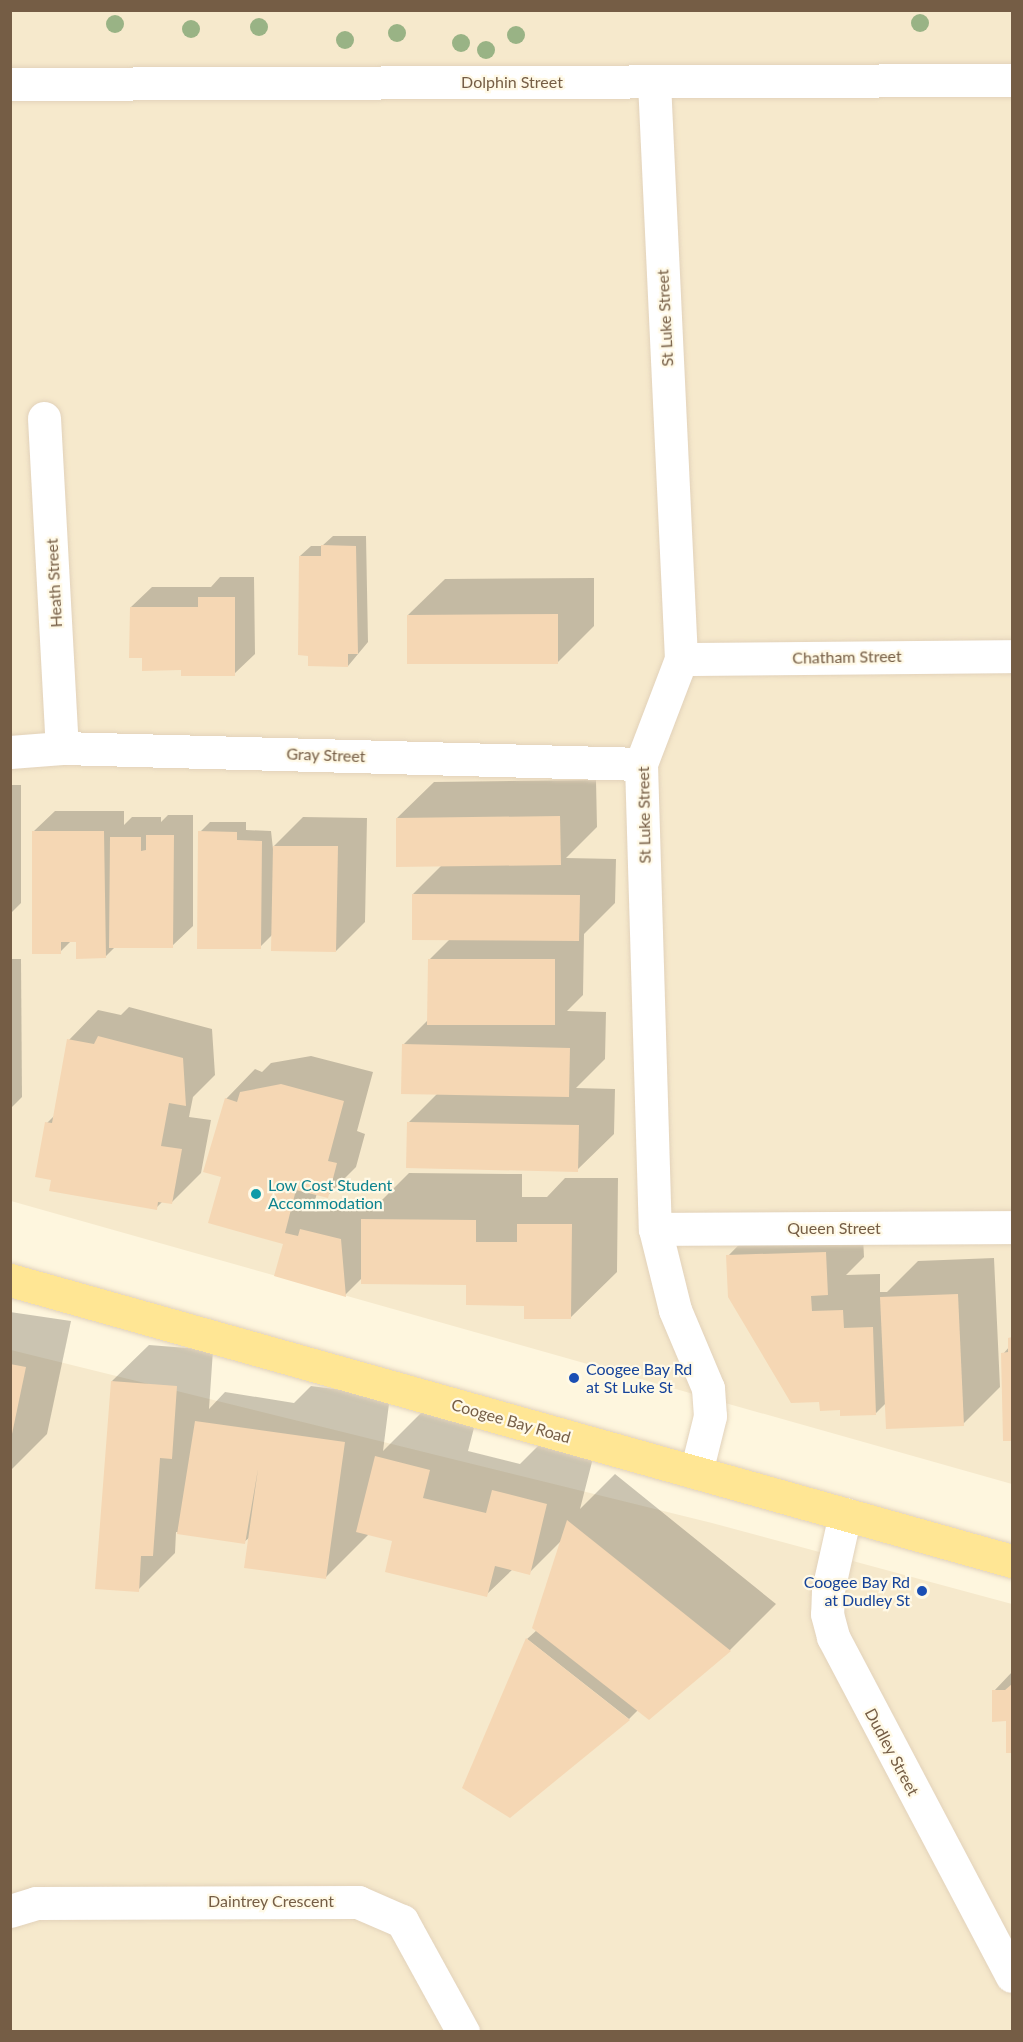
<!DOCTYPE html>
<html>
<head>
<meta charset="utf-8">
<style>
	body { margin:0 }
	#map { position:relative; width:1023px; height:2042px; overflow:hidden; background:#fef6de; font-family:Lato,sans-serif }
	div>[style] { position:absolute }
	.residential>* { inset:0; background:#f6e9cc }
	.shadow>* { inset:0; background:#0003 }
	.building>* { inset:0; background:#f5d7b4 }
	.roads { filter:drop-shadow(0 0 2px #e2d2ba) drop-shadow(0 0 2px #e2d2ba) }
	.minor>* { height:33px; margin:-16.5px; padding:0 16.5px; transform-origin:16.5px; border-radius:16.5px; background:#fff }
	.major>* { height:33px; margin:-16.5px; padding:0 16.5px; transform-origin:16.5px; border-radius:16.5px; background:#ffe694 }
	.trees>* { width:18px; height:18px; margin:-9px; border-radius:50%; background:#99b385 }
	.dots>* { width:16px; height:16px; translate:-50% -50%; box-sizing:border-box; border:3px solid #fff9e6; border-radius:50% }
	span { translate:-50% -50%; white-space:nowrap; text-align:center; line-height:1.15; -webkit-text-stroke:4.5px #fff9e6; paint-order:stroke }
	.street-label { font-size:16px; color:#755d45 }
	.culture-label { font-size:16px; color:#0d838f }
	.left { translate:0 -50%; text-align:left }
	.transit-label { font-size:16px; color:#164399 }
	.right { translate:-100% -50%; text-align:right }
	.frame { position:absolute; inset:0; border:12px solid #755d45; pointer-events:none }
</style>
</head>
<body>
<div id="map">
	<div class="residential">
		<i style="clip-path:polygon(10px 11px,1012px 11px,1012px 1484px,11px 1201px)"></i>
		<i style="clip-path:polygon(11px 1350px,712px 1523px,1012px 1604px,1012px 2031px,11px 2032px)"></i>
	</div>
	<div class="shadow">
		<i style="clip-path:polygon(333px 536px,366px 536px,368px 642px,348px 666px,300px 556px,311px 546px,322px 546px)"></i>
		<i style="clip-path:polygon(220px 577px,254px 577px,255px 654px,234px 674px,183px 669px,144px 656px,131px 607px,152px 587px,211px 587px)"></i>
		<i style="clip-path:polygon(594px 578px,594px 626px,557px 663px,408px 615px,445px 579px)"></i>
		<i style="clip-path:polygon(596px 780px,597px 827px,566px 858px,616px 859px,615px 903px,584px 934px,583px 995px,567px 1011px,606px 1012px,605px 1059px,576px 1088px,615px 1089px,614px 1134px,577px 1170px,409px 1122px,438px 1093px,403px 1045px,429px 1019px,429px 960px,450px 939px,413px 894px,442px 865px,397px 818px,434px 782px)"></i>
		<i style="clip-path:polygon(10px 785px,21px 785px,21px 903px,10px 914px)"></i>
		<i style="clip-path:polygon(55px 811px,124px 811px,124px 825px,132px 817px,161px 817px,161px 822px,168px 815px,193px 815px,193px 926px,172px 946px,116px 946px,105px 957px,72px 940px,60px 952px,34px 831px)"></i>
		<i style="clip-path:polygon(303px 817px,367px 818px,365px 922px,336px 951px,273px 934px,260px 947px,200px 832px,210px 822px,246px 822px,246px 830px,271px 831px,274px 858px,274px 846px)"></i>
		<i style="clip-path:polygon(10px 959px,21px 959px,22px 1097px,10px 1109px)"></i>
		<i style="clip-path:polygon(129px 1007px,212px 1029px,215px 1075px,193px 1097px,189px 1117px,211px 1120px,201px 1173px,171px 1203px,163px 1201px,156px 1208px,53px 1178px,47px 1123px,55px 1115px,69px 1040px,98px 1010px,121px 1015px)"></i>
		<i style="clip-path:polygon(311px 1056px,373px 1072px,357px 1131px,365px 1134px,356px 1167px,327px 1196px,317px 1193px,314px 1204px,324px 1207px,331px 1200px,371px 1211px,409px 1173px,522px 1174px,522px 1197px,547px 1197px,565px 1178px,618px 1178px,617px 1272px,570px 1318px,467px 1284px,362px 1278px,345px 1295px,285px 1243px,223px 1176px,226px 1099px,255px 1069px,262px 1072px,271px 1063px)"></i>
		<i style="clip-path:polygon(862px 1216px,864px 1257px,846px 1275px,880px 1274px,880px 1292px,887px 1292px,918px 1261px,994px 1258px,1000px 1387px,963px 1424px,886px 1403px,876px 1413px,821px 1401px,728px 1256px,764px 1219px)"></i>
		<i style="clip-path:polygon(10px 1312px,71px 1321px,47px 1434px,10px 1471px)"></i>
		<i style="clip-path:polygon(1012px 1334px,1012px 1440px,1005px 1440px,1003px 1354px,1010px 1346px)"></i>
		<i style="clip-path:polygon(149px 1345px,213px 1350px,209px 1409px,225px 1392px,294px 1403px,311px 1386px,390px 1396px,383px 1451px,423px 1411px,475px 1424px,468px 1451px,520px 1464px,539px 1445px,593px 1458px,580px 1509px,615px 1474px,776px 1604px,730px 1650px,649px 1718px,638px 1710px,629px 1719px,527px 1639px,537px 1630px,562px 1540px,529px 1573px,513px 1569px,486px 1595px,394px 1539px,369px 1534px,325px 1578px,250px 1537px,244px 1542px,176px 1532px,175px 1553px,138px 1590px,112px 1381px)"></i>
		<i style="clip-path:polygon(1012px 1672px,1012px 1751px,1007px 1751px,1008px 1720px,994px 1691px)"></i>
	</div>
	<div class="building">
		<i style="clip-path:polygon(321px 545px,356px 546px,358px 654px,348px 654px,348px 667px,308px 666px,308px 656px,298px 655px,299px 556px,321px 556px)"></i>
		<i style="clip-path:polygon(198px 597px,235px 597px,235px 676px,181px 676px,181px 670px,142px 671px,142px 658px,129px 658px,130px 607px,198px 607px)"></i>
		<i style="clip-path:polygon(558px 614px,558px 664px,407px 664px,407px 615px)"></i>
		<i style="clip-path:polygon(560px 816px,561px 865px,396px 867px,396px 818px)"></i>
		<i style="clip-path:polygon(32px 831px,104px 831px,106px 958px,76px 959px,76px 942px,61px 942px,61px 954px,32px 954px)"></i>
		<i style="clip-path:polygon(198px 831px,237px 832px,237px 840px,262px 841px,261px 949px,197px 949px)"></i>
		<i style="clip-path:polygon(146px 835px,174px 835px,173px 948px,109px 948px,110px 837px,141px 837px,141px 851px,146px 850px)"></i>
		<i style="clip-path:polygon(273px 846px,338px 846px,336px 952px,271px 951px)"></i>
		<i style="clip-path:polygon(412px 894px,580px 895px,579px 941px,412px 940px)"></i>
		<i style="clip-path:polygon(428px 959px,555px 959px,555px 1025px,427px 1025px)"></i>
		<i style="clip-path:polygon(98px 1036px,183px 1058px,186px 1106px,169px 1103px,161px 1146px,182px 1149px,172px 1204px,158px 1202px,157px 1210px,49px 1191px,51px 1180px,35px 1177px,45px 1122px,52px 1123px,67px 1039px,94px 1044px)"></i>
		<i style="clip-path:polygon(402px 1044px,570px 1048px,569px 1097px,401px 1094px)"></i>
		<i style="clip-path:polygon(281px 1084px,344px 1101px,328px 1161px,337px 1163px,328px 1198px,296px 1190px,285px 1233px,298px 1236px,300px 1229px,341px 1239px,346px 1297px,274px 1276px,283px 1244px,208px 1223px,221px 1177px,203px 1172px,225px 1098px,237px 1102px,240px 1092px)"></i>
		<i style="clip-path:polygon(407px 1122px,579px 1125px,578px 1172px,406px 1168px)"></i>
		<i style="clip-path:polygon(361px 1219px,476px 1220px,476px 1242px,517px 1242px,517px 1224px,572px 1224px,571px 1319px,524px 1319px,524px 1306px,466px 1305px,466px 1285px,361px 1284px)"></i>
		<i style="clip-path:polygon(826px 1252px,828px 1295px,811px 1296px,812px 1311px,843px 1310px,844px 1328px,873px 1327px,876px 1415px,840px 1416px,840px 1410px,820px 1411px,819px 1402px,791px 1403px,728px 1297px,726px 1255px)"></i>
		<i style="clip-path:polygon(958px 1294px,964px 1426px,886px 1429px,880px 1297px)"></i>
		<i style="clip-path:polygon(1012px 1337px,1012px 1441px,1003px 1441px,1001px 1353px,1008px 1352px,1008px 1338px)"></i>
		<i style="clip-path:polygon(10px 1364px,26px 1367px,12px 1434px,10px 1434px)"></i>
		<i style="clip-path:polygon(111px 1381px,177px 1386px,172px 1459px,160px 1458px,153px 1556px,141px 1556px,139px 1592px,95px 1589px)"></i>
		<i style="clip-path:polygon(195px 1421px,345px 1442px,326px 1579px,244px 1568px,258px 1469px,245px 1544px,177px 1534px)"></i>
		<i style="clip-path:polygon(375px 1456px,430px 1470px,423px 1498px,486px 1513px,492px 1490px,547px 1504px,530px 1575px,495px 1566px,487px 1597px,385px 1572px,392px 1541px,356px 1532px)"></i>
		<i style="clip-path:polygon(567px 1520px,731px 1651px,649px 1720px,532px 1628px)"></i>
		<i style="clip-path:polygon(526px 1638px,630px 1720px,510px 1818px,462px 1788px)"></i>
		<i style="clip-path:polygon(1012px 1684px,1012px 1753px,1006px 1753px,1006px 1721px,992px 1722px,992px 1690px,1005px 1690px)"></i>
	</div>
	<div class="roads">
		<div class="minor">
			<i style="left:654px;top:82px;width:578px;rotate:87.32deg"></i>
			<i style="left:681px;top:659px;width:112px;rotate:110.9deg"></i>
			<i style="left:641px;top:764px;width:465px;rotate:88.3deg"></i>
			<i style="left:655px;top:1229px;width:83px;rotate:76.1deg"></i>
			<i style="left:675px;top:1310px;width:85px;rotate:67.1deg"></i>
			<i style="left:708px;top:1388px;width:28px;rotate:86deg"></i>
			<i style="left:710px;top:1416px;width:58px;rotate:104deg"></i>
			<i style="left:10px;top:84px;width:1002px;rotate:-0.23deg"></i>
			<i style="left:44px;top:418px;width:330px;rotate:86.9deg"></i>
			<i style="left:681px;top:659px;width:331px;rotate:-0.5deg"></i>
			<i style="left:10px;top:752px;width:52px;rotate:-4.4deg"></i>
			<i style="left:62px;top:748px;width:579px;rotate:1.58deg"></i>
			<i style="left:655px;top:1229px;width:357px;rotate:-0.3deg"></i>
			<i style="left:845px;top:1514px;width:78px;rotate:102.6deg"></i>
			<i style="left:828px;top:1590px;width:24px;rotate:92deg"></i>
			<i style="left:827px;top:1614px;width:24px;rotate:75deg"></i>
			<i style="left:833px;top:1637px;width:383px;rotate:62.2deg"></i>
			<i style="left:10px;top:1911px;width:27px;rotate:-17deg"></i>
			<i style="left:36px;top:1903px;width:322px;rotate:-0.2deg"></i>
			<i style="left:358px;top:1902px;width:48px;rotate:23.4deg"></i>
			<i style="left:402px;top:1921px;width:127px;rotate:61.2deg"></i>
		</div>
		<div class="major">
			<i style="left:10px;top:1280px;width:1041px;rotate:15.67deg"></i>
		</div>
	</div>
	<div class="trees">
		<i style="left:920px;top:23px"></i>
		<i style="left:115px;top:24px"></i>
		<i style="left:259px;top:27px"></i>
		<i style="left:191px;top:29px"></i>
		<i style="left:397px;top:33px"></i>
		<i style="left:516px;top:35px"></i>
		<i style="left:345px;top:40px"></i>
		<i style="left:461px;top:43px"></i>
		<i style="left:486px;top:50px"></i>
	</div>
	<div class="dots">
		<i style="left:256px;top:1194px;background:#0f9aa8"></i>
		<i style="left:574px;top:1378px;background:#1a4fb4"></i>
		<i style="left:922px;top:1591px;background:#1a4fb4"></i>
	</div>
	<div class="street-label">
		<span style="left:512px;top:82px">Dolphin Street</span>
		<span style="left:665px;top:318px;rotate:-93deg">St Luke Street</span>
		<span style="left:54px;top:583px;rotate:-93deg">Heath Street</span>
		<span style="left:847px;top:657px;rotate:-1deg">Chatham Street</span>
		<span style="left:326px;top:755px;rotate:2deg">Gray Street</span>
		<span style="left:644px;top:815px;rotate:-91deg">St Luke Street</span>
		<span style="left:834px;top:1228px">Queen Street</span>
		<span style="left:511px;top:1421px;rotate:16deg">Coogee Bay Road</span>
		<span style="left:892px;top:1752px;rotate:62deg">Dudley Street</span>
		<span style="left:271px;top:1901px">Daintrey Crescent</span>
	</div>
	<div class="culture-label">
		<span class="left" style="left:268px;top:1194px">Low Cost Student<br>Accommodation</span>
	</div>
	<div class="transit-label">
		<span class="left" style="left:586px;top:1378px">Coogee Bay Rd<br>at St Luke St</span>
		<span class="right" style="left:910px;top:1591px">Coogee Bay Rd<br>at Dudley St</span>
	</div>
	<div class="frame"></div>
</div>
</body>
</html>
